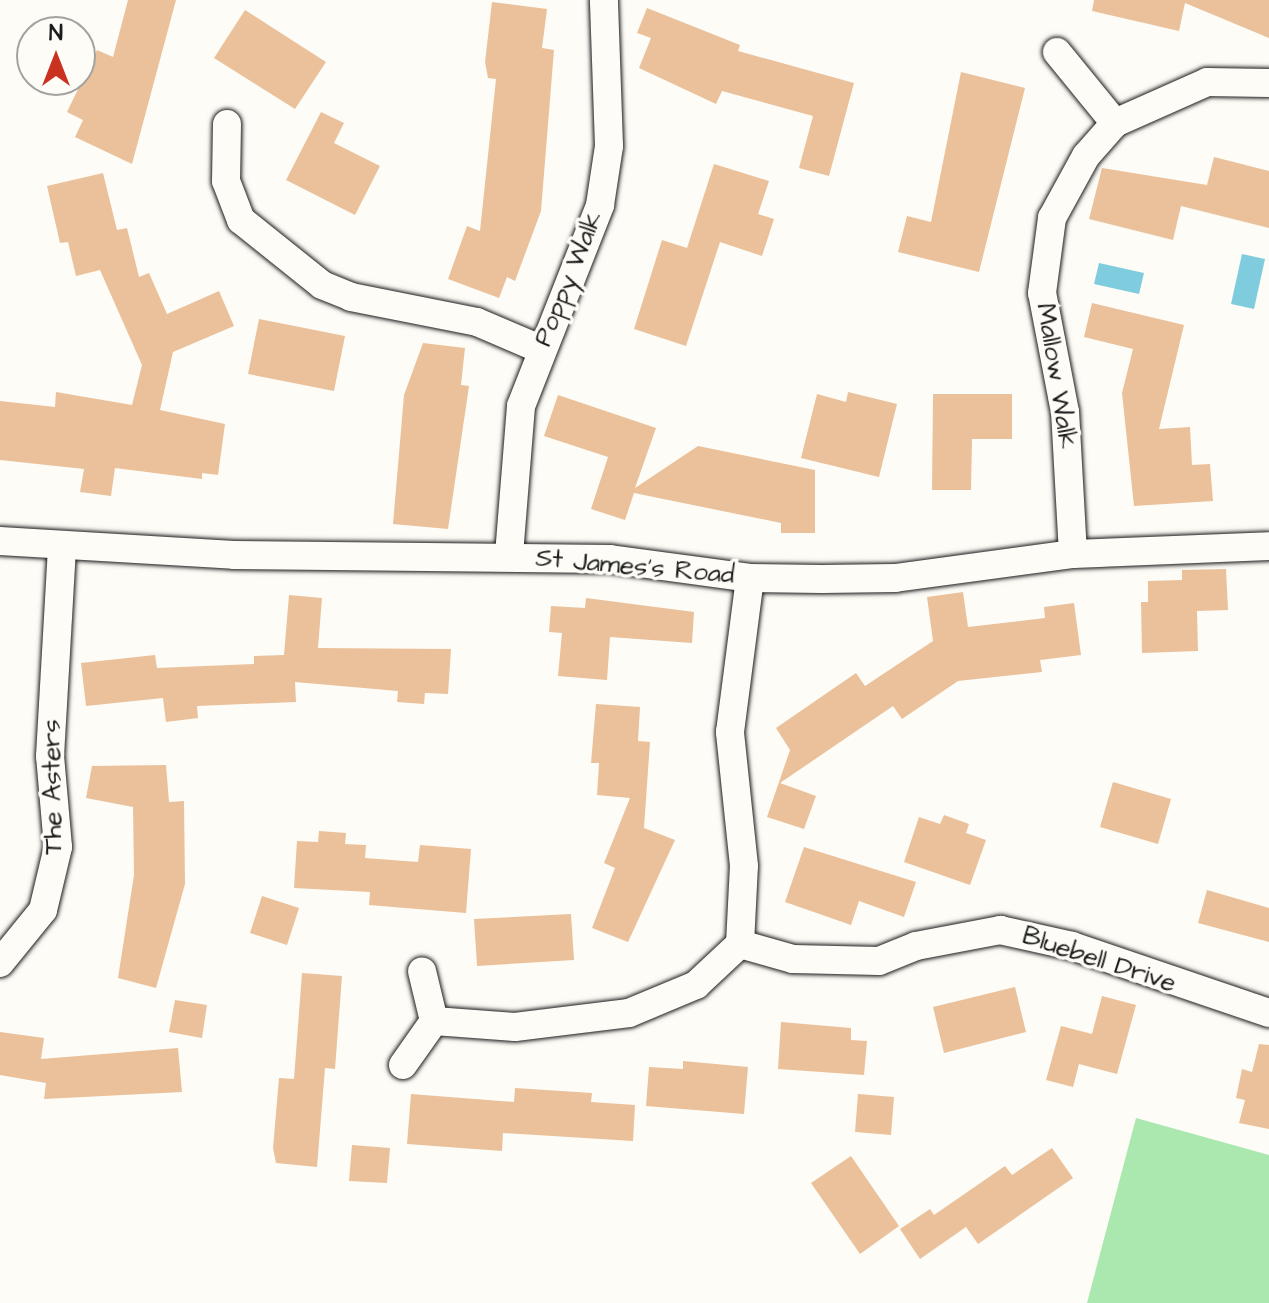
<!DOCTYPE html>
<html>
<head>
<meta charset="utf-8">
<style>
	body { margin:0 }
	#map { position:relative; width:1269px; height:1303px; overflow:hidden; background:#fdfcf7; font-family:"Architects Daughter",sans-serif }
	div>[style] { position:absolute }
	.green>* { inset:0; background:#abe8af }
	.water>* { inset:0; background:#80ccdf }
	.building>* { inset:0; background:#eac19a }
	.roads { filter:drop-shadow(0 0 2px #1c1c1c) drop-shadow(0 0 2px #1c1c1c) }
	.minor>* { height:28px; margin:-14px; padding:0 14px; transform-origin:14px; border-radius:14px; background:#fdfcf7 }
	span { translate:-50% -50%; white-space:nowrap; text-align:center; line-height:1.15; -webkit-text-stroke:7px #fdfcf7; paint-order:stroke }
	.street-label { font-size:26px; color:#1c1c1c }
	.north { position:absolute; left:16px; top:16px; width:80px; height:80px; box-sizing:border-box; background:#fdfcf7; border:2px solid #a3a29f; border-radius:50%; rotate:0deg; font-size:22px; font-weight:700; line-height:32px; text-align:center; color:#1c1c1c }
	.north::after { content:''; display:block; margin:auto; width:28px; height:36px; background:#c8321e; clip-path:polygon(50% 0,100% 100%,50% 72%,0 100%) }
</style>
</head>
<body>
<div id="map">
	<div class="green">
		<i style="clip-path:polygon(1136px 1118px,1269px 1155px,1269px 1303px,1087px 1303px)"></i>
	</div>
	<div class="water">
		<i style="clip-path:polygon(1242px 254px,1265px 259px,1254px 309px,1231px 304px)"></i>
		<i style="clip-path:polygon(1099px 263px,1144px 273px,1139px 294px,1094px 284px)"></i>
	</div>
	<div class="building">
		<i style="clip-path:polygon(128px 0,176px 0,132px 164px,75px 137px,83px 120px,67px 112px,97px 50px,113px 57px)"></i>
		<i style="clip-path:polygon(1094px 0,1269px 0,1269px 38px,1185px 3px,1179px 31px,1092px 11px)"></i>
		<i style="clip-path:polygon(492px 2px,547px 9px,542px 48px,554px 50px,541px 211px,515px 281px,507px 277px,499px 298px,448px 279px,467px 226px,480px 231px,496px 79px,488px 78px,485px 62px)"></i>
		<i style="clip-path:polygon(647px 8px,740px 45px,738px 51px,854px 83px,829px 176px,799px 168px,813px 116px,722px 91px,716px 104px,639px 68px,651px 38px,637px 33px)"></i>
		<i style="clip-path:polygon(245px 10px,326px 62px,295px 109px,214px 58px)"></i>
		<i style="clip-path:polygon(961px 72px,1025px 88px,979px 272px,898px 252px,907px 216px,931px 222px)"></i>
		<i style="clip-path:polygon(321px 112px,344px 123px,334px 143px,380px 166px,355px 215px,286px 180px)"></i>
		<i style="clip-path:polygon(1214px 157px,1269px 171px,1269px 228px,1181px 206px,1173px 240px,1089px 219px,1102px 168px,1207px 185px)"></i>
		<i style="clip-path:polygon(714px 164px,769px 181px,758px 214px,774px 219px,762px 256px,720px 242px,686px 346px,634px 329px,662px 240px,687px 248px)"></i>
		<i style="clip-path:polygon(103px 173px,117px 230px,127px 228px,139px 277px,149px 273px,167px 314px,219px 291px,234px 326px,173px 352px,160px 410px,225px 424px,218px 475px,202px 473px,202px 479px,115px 468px,111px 496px,80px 492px,84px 469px,0 460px,0 401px,55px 407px,56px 392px,132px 405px,142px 365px,100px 270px,76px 276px,68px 242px,60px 243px,47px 186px)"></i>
		<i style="clip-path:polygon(1092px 303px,1184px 325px,1159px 429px,1190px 427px,1192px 465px,1210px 464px,1213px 501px,1134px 506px,1122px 393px,1133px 349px,1084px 337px)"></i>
		<i style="clip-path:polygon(259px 319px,345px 336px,334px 391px,248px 374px)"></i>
		<i style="clip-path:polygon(423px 343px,465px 348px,461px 385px,469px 386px,448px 529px,393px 524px,404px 395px)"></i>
		<i style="clip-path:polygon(848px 392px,897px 404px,879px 477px,801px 458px,817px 394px,846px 402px)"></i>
		<i style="clip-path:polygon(933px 394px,1012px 394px,1012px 439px,972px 439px,971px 490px,932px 490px)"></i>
		<i style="clip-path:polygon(558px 395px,656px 428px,635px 488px,698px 446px,815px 470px,815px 533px,781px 533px,781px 523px,634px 493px,625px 520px,591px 509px,608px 457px,544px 436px)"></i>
		<i style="clip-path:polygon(1226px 569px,1228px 610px,1197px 611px,1198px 651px,1142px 653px,1141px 602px,1148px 602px,1148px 581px,1182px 580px,1182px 570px)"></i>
		<i style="clip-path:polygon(963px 592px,968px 627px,1045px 618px,1044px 607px,1074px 603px,1081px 655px,1040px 660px,1042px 672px,958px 681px,902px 719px,893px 706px,780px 783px,816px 796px,804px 829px,767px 817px,790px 750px,776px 728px,856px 673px,865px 686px,933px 641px,927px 597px)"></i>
		<i style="clip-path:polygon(289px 595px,322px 598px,318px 648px,451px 649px,448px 694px,425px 693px,424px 704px,397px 702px,398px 691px,295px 682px,296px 702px,197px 706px,198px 718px,166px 722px,163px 698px,86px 706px,81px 663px,155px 655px,157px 668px,254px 664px,254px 656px,284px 655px)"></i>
		<i style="clip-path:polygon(586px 598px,694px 612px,692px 643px,610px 637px,607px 680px,558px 676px,562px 633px,549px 632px,551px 606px,585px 608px)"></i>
		<i style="clip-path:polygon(596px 704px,640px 707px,638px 741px,650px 742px,644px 828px,675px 840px,628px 942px,592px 928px,615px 868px,604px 863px,630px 798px,597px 795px,599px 763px,591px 763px)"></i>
		<i style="clip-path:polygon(166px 765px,169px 802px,184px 801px,185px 884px,156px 988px,118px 978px,134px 875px,133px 807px,86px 798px,92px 766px)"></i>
		<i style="clip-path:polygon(1113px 782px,1171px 799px,1158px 844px,1100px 827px)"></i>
		<i style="clip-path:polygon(944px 815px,969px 824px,966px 833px,986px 840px,970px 885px,904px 862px,919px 817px,940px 824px)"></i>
		<i style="clip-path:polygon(319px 831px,346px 833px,345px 844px,366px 845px,365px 858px,418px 862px,420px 845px,471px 849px,466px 913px,369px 905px,370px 892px,294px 888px,297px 841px,318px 842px)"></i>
		<i style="clip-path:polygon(804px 847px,916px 882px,904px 917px,859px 901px,851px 925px,785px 902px)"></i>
		<i style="clip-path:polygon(1207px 890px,1269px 908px,1269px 942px,1198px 923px)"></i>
		<i style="clip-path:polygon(262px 896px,299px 908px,287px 945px,250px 933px)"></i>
		<i style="clip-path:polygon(571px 914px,574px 960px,477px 966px,474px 919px)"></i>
		<i style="clip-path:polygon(302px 973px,342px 976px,335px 1069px,325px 1068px,317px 1167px,276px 1163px,273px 1148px,279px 1078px,294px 1079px)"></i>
		<i style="clip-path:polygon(1015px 987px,1026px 1032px,944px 1053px,933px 1007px)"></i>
		<i style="clip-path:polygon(1102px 996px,1136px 1005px,1117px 1074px,1079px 1064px,1073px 1087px,1046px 1080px,1061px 1026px,1092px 1034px)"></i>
		<i style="clip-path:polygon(175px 1000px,207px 1005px,202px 1038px,169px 1032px)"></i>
		<i style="clip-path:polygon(781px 1022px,851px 1028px,851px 1040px,867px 1041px,864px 1075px,778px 1069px)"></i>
		<i style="clip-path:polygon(0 1032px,44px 1038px,41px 1059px,178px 1048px,182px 1092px,44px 1099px,46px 1083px,0 1075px)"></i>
		<i style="clip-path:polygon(1259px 1044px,1269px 1045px,1269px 1129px,1239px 1123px,1245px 1100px,1236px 1098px,1242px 1069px,1252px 1072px)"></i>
		<i style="clip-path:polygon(683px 1061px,748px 1067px,744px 1114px,646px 1106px,649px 1067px,683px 1069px)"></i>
		<i style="clip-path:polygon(515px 1088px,592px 1093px,591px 1102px,635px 1105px,633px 1141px,503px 1133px,502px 1151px,407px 1144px,411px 1094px,514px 1102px)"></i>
		<i style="clip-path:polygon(858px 1094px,894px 1097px,891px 1135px,855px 1132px)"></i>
		<i style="clip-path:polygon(352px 1145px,390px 1148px,387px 1183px,349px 1181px)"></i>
		<i style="clip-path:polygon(1052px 1148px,1073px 1178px,978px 1244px,966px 1227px,920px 1259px,900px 1229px,930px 1209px,934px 1215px,1005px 1166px,1012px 1175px)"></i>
		<i style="clip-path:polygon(851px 1156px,899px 1226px,860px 1254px,811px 1183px)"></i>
	</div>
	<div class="roads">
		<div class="minor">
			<i style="left:1057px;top:52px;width:92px;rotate:50.8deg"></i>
			<i style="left:227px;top:124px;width:57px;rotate:91deg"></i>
			<i style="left:226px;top:181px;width:42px;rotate:69deg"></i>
			<i style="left:241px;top:220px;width:104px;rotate:38.7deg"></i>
			<i style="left:322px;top:285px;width:31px;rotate:22deg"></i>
			<i style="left:351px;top:297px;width:128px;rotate:11.2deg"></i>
			<i style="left:477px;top:322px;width:69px;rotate:23.2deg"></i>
			<i style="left:0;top:541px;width:234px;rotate:3.4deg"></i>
			<i style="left:234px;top:555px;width:376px;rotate:0.6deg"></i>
			<i style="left:610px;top:559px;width:141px;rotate:7.7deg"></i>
			<i style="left:750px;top:578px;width:72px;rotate:0.8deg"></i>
			<i style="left:822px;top:579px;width:73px;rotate:-0.8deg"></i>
			<i style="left:895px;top:578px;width:180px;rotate:-7.7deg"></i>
			<i style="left:1073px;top:554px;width:196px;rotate:-2.3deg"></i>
			<i style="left:1073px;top:554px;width:142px;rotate:-93.2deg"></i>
			<i style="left:1065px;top:412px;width:121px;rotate:-100.9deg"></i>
			<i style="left:1042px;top:293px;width:76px;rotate:-82.4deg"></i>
			<i style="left:1052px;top:218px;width:71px;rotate:-61.3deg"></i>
			<i style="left:1086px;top:156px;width:44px;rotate:-48.7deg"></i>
			<i style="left:1115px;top:123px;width:101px;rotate:-24deg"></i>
			<i style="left:1207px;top:82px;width:62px;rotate:0.9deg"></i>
			<i style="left:509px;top:555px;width:149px;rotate:-85.4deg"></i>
			<i style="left:521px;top:406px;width:216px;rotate:-68.5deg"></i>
			<i style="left:600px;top:205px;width:60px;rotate:-81.3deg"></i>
			<i style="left:609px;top:146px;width:146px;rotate:-92deg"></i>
			<i style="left:740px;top:944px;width:78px;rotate:-87.1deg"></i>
			<i style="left:744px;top:866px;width:135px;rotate:-96deg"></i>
			<i style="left:730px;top:732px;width:155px;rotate:-82.6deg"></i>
			<i style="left:0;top:963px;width:68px;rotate:-50.9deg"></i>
			<i style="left:43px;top:910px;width:65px;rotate:-76.6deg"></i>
			<i style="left:58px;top:847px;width:91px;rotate:-95deg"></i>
			<i style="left:50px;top:756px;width:210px;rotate:-86.7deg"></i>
			<i style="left:434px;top:1021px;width:81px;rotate:4.2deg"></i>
			<i style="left:515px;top:1027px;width:115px;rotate:-7deg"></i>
			<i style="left:629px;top:1013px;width:73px;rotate:-22.7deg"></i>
			<i style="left:696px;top:985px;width:60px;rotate:-43deg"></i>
			<i style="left:740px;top:944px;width:55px;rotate:15.8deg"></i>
			<i style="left:793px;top:959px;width:86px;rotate:1.3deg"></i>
			<i style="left:879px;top:961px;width:40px;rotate:-22deg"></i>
			<i style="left:916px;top:946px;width:86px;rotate:-10.8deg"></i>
			<i style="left:1000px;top:930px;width:74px;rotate:12.5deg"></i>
			<i style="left:1072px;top:946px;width:208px;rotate:18.8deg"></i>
			<i style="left:403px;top:1065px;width:54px;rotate:-54.8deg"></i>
			<i style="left:434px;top:1021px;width:51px;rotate:-103.5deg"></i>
		</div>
	</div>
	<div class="street-label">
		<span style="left:569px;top:279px;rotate:-68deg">Poppy Walk</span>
		<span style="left:1056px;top:376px;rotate:81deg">Mallow Walk</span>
		<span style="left:635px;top:567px;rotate:5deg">St James's Road</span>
		<span style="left:53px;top:787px;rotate:-91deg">The Asters</span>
		<span style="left:1099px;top:960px;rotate:18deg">Bluebell Drive</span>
	</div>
	<div class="north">N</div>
</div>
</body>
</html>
